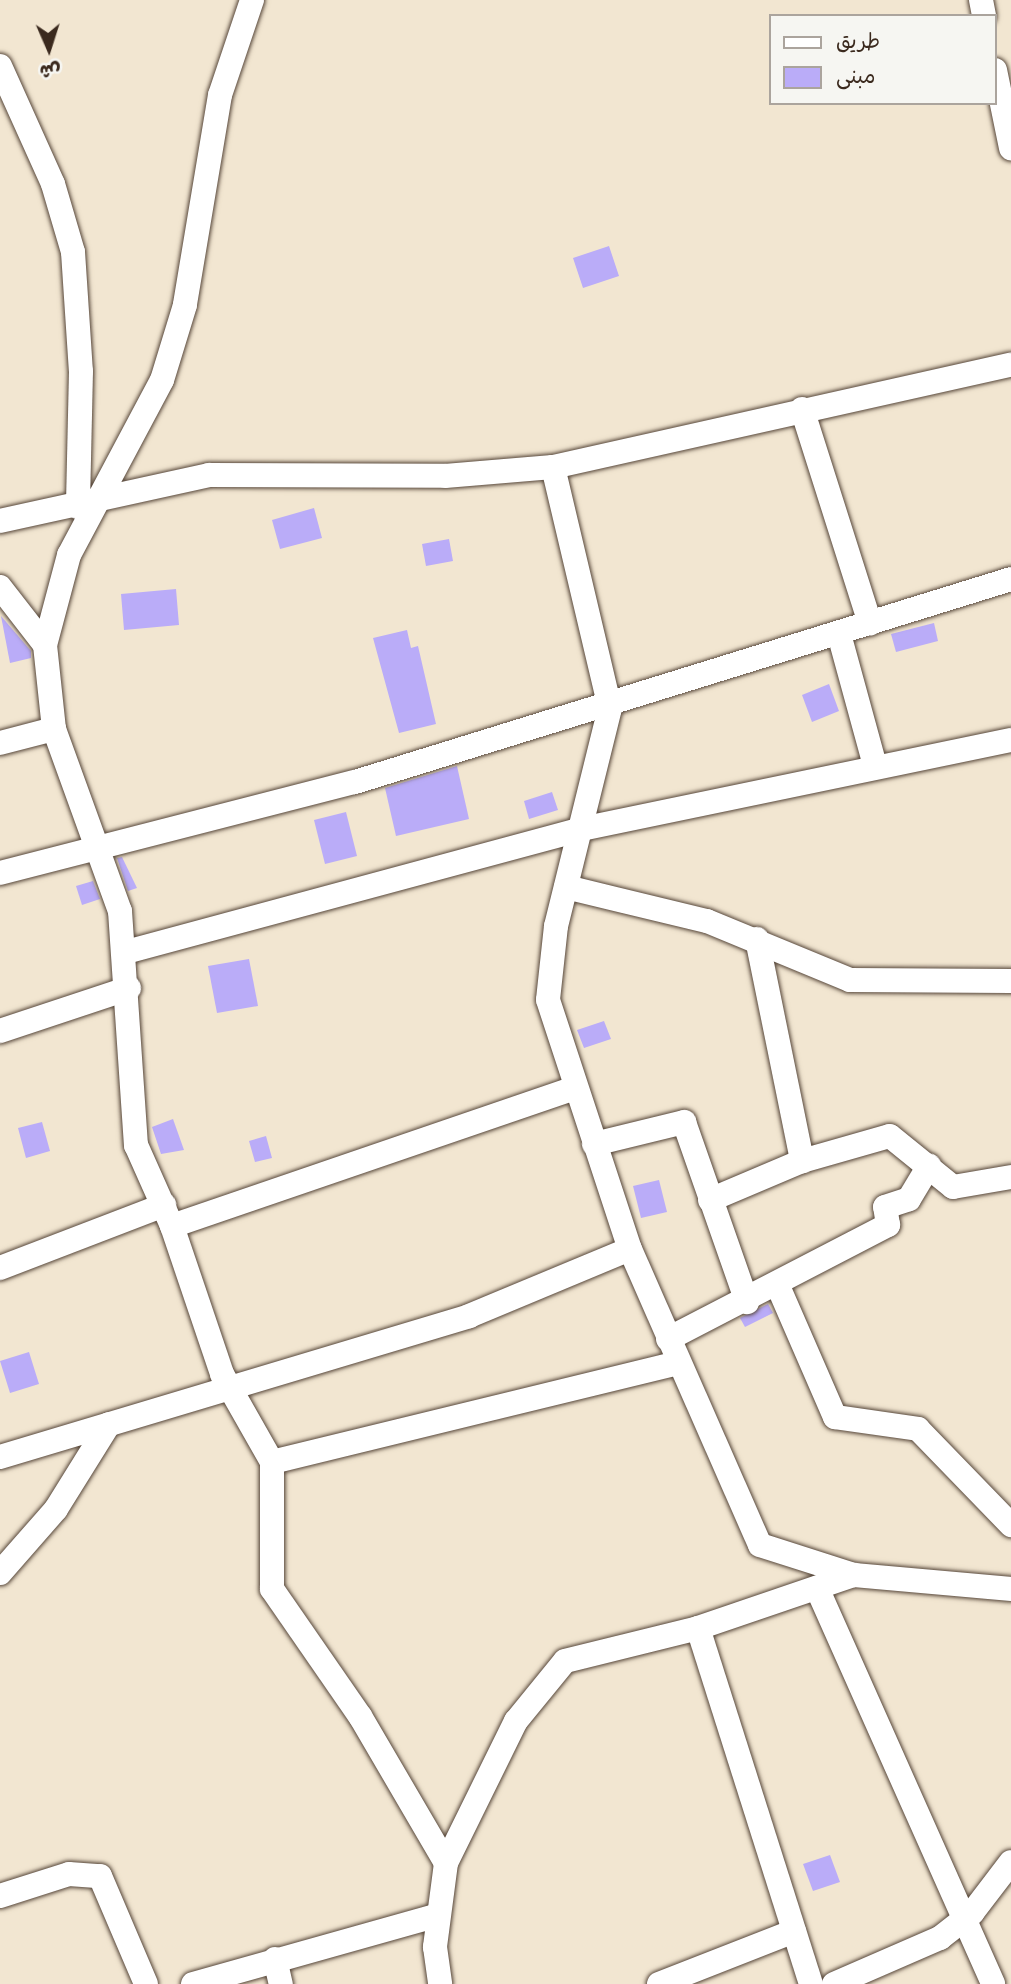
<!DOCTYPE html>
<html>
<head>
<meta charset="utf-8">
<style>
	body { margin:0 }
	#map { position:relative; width:1011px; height:1984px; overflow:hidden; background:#f2e6d1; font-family:"Balsamiq Sans","Playpen Sans Arabic",sans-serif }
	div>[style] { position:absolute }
	.building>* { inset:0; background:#baacf8 }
	.roads { filter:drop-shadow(0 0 2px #564639) drop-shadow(0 0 2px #564639) }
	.street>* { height:24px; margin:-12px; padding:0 12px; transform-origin:12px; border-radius:12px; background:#fff }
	span { translate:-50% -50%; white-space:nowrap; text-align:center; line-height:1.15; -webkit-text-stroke:5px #f6f6f2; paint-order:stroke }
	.legend { position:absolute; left:769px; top:14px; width:228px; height:91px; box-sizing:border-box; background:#f6f6f2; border:2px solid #aba49d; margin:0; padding:9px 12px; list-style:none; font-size:21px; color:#3b2a1e }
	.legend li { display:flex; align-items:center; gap:14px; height:35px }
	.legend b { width:35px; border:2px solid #aba49d }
	.north { position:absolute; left:14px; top:14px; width:70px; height:70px; -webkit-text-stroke:5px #f6f6f2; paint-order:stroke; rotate:177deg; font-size:19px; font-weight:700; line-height:28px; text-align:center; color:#3b2a1e }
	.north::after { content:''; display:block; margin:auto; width:24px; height:32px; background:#3b2a1e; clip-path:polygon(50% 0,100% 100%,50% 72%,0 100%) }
</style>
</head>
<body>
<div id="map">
	<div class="building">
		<i style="clip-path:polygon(609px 246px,619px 276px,583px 288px,573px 258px)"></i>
		<i style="clip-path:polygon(314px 508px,322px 538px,280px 549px,272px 520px)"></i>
		<i style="clip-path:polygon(449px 539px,453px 561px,426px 566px,422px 544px)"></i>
		<i style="clip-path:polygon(176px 589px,179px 625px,124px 630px,121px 594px)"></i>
		<i style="clip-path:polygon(1px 616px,31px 651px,31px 658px,10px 663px)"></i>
		<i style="clip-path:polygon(934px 623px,938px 641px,896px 652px,891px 634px)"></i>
		<i style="clip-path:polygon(407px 630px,411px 648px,418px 646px,436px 724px,399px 733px,373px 638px)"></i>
		<i style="clip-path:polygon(829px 684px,839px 711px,812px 722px,802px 695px)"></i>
		<i style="clip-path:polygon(457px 766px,469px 819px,396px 836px,385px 788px)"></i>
		<i style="clip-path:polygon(552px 792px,558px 810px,529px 819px,524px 801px)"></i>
		<i style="clip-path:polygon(346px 812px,357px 856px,325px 864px,314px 820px)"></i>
		<i style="clip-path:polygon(122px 857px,137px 888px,128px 891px,117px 858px)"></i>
		<i style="clip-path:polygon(93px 881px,100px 899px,82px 905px,76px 886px)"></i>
		<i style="clip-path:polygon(249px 959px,258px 1006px,217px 1013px,208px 966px)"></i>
		<i style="clip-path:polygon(604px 1021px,611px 1039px,584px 1048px,577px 1030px)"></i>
		<i style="clip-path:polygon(173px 1119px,184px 1150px,161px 1154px,152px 1127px)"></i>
		<i style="clip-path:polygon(42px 1122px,50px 1151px,26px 1158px,18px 1128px)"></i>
		<i style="clip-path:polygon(266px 1136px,272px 1158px,255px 1162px,249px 1141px)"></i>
		<i style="clip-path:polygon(659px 1180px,667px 1212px,641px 1218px,633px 1186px)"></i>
		<i style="clip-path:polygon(768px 1304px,773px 1313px,745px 1327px,740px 1318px)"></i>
		<i style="clip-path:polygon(29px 1352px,39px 1384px,10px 1393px,0 1361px)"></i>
		<i style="clip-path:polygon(830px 1855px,840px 1882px,813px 1891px,803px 1864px)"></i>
	</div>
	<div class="roads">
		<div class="street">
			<i style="left:252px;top:0;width:100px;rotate:108.6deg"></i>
			<i style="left:220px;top:95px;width:213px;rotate:99.5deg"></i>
			<i style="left:185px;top:305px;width:78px;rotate:107deg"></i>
			<i style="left:162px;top:380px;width:198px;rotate:118deg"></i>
			<i style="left:69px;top:555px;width:93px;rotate:104.9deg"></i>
			<i style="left:45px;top:645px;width:84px;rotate:83.9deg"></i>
			<i style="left:54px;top:729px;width:194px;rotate:70.1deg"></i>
			<i style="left:120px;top:911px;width:235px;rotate:86.1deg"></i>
			<i style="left:136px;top:1145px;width:89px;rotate:66deg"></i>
			<i style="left:172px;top:1226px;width:156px;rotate:71.3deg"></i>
			<i style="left:222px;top:1374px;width:101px;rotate:60.4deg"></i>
			<i style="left:272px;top:1462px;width:127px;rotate:90deg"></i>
			<i style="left:272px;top:1589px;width:155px;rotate:55.3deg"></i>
			<i style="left:360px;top:1716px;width:170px;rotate:59.7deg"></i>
			<i style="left:446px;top:1863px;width:85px;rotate:97.5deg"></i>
			<i style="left:435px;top:1947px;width:37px;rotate:82deg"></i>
			<i style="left:981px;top:0;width:16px;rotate:79deg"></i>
			<i style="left:0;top:66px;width:129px;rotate:65.8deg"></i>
			<i style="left:53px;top:184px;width:71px;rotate:73.6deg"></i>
			<i style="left:73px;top:252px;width:119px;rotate:86.2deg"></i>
			<i style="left:81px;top:371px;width:136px;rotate:91.3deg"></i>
			<i style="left:995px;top:70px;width:80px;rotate:78.4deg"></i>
			<i style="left:802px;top:409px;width:225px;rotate:72.4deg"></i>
			<i style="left:553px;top:467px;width:248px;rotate:76.7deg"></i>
			<i style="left:610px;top:708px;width:225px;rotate:103.9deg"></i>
			<i style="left:556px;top:926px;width:74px;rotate:96.2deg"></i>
			<i style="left:548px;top:1000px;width:262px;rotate:71.8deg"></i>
			<i style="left:630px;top:1249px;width:323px;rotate:66.3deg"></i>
			<i style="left:760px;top:1545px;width:99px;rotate:17.7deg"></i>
			<i style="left:854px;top:1575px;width:158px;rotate:5.1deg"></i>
			<i style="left:0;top:521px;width:214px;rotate:-12.4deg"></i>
			<i style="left:209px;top:475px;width:236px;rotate:0.2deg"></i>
			<i style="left:445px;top:476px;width:108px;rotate:-4.8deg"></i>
			<i style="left:553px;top:467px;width:469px;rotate:-12.6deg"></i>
			<i style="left:0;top:587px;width:73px;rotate:52.2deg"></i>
			<i style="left:839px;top:634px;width:137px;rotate:74.7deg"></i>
			<i style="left:0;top:743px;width:56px;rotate:-14.5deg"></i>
			<i style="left:0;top:873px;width:366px;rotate:-14.4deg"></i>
			<i style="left:355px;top:782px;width:687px;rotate:-17.19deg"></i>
			<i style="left:566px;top:887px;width:145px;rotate:13.6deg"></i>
			<i style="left:707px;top:921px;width:155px;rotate:22.4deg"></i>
			<i style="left:850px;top:980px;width:161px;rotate:0.4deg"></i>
			<i style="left:757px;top:939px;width:227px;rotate:78.5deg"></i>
			<i style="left:126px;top:952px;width:471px;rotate:-15.1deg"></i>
			<i style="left:581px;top:829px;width:439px;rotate:-11.7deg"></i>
			<i style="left:0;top:1031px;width:136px;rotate:-18.4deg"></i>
			<i style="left:594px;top:1144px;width:93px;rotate:-13.7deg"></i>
			<i style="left:684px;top:1122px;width:191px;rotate:70.7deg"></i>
			<i style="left:710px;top:1200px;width:100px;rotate:-23deg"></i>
			<i style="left:802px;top:1161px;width:91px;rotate:-15.9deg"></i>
			<i style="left:890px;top:1136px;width:81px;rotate:39deg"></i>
			<i style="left:953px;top:1187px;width:59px;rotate:-9.8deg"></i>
			<i style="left:172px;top:1226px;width:425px;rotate:-18.9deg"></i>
			<i style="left:0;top:1268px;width:176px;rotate:-21deg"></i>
			<i style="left:778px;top:1286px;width:143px;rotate:66.5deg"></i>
			<i style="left:835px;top:1417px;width:84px;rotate:8.2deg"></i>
			<i style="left:918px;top:1429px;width:134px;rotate:45.9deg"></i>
			<i style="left:668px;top:1339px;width:248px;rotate:-27.4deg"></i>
			<i style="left:888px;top:1225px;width:18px;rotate:-99deg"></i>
			<i style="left:885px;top:1207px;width:25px;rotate:-18deg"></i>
			<i style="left:909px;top:1199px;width:39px;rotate:-59deg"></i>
			<i style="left:0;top:1457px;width:490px;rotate:-16.7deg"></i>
			<i style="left:469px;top:1316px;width:174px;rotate:-22.6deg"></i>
			<i style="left:272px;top:1462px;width:419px;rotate:-13.7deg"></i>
			<i style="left:0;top:1573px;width:85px;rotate:-48.8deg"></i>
			<i style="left:56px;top:1509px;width:100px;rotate:-58.1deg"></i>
			<i style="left:817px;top:1588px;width:433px;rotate:66deg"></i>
			<i style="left:698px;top:1628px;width:374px;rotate:72.4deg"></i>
			<i style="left:446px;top:1863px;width:158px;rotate:-63.8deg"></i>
			<i style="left:516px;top:1721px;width:77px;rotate:-50.8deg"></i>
			<i style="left:565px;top:1661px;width:137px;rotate:-13.9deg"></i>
			<i style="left:698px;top:1628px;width:165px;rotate:-18.8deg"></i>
			<i style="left:0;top:1896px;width:72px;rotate:-17.7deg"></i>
			<i style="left:69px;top:1874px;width:31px;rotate:4deg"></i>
			<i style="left:100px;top:1876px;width:117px;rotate:66.9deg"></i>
			<i style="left:275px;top:1959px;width:26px;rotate:77deg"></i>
			<i style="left:193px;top:1984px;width:255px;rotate:-15.7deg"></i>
			<i style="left:659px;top:1984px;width:145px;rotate:-21.4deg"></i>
			<i style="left:834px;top:1984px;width:116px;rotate:-23.5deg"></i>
			<i style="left:940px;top:1938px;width:41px;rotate:-38deg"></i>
			<i style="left:972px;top:1913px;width:64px;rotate:-52.6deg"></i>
		</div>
	</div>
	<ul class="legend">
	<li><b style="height:9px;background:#fff"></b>طريق</li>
	<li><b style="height:19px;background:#baacf8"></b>مبنى</li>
	</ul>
	<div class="north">ش</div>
</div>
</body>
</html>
